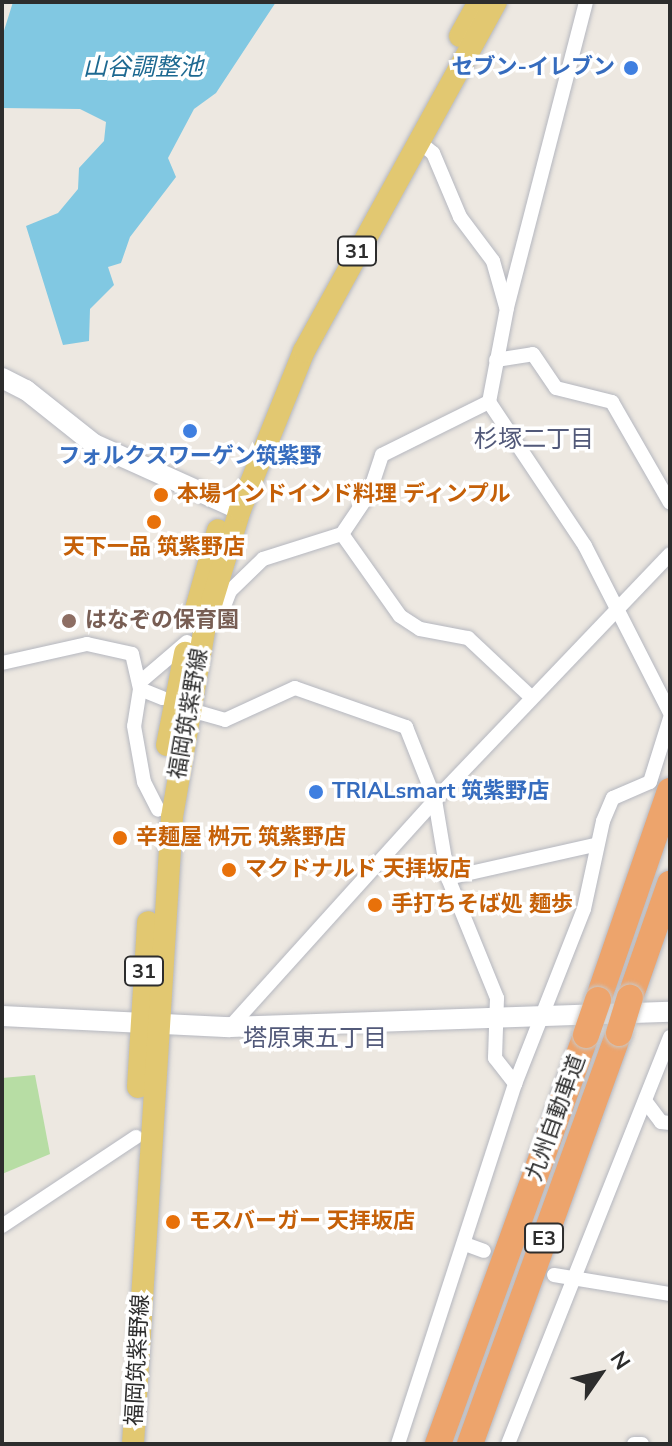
<!DOCTYPE html>
<html>
<head>
<meta charset="utf-8">
<style>
	body { margin:0 }
	#map { position:relative; width:672px; height:1446px; overflow:hidden; background:#ede8e1; font-family:"Nunito Sans","Noto Sans JP",sans-serif }
	div>[style] { position:absolute }
	.green>* { inset:0; background:#b7dda4 }
	.water>* { inset:0; background:#81c8e2 }
	.roads { filter:drop-shadow(0 0 2px #b5b7bf) drop-shadow(0 0 2px #b5b7bf) }
	.street>* { height:14px; margin:-7px; padding:0 7px; transform-origin:7px; border-radius:7px; background:#fff }
	.secondary>* { height:20px; margin:-10px; padding:0 10px; transform-origin:10px; border-radius:10px; background:#fff }
	.primary>* { height:22px; margin:-11px; padding:0 11px; transform-origin:11px; border-radius:11px; background:#e2c871 }
	.highway>* { height:26px; margin:-13px; padding:0 13px; transform-origin:13px; border-radius:13px; background:#eda46c }
	.bridges { filter:drop-shadow(0 0 2px #c8c8c8) drop-shadow(0 0 2px #c8c8c8) }
	.highway-bridge>* { height:26px; margin:-13px; padding:0 13px; transform-origin:13px; border-radius:13px; background:#eda46c }
	.dots>* { width:22px; height:22px; translate:-50% -50%; box-sizing:border-box; border:4px solid #fff; border-radius:50% }
	span { translate:-50% -50%; white-space:nowrap; text-align:center; line-height:1.15; -webkit-text-stroke:7px #fff; paint-order:stroke }
	.shield-label span { padding:2px 6px; background:#fff; border:2px solid; border-radius:6px; -webkit-text-stroke-width:0 }
	.shield-label { font-size:20px; color:#2d2d2d; font-weight:700 }
	.shop-label { font-size:22px; color:#366cbe; font-weight:700 }
	.right { translate:-100% -50%; text-align:right }
	.left { translate:0 -50%; text-align:left }
	.food-label { font-size:22px; color:#c56008; font-weight:700 }
	.education-label { font-size:22px; color:#785e54; font-weight:700 }
	.street-label { font-size:22px; color:#2d2d2d }
	.water-label { font-size:24px; color:#1d6991; font-style:italic }
	.neighbourhood-label { font-size:24px; color:#525979 }
	.frame { position:absolute; inset:0; border:4px solid #2d2d2d; pointer-events:none }
	.north { position:absolute; left:560px; top:1334px; width:80px; height:80px; -webkit-text-stroke:6px #fff; paint-order:stroke; rotate:56deg; font-size:22px; font-weight:700; line-height:32px; text-align:center; color:#2d2d2d }
	.north::after { content:''; display:block; margin:auto; width:28px; height:36px; background:#2d2d2d; clip-path:polygon(50% 0,100% 100%,50% 72%,0 100%) }
</style>
</head>
<body>
<div id="map">
	<div class="green">
		<i style="clip-path:polygon(35px 1075px,50px 1154px,2px 1174px,2px 1078px)"></i>
	</div>
	<div class="water">
		<i style="clip-path:polygon(13px 2px,276px 2px,216px 93px,194px 109px,168px 158px,176px 177px,130px 237px,121px 263px,108px 267px,114px 285px,90px 309px,89px 341px,63px 345px,26px 226px,58px 213px,78px 189px,79px 168px,104px 141px,106px 122px,80px 109px,2px 108px,2px 37px)"></i>
	</div>
	<div class="roads">
		<div class="street">
			<i style="left:586px;top:2px;width:316px;rotate:104.5deg"></i>
			<i style="left:507px;top:308px;width:96px;rotate:100.8deg"></i>
			<i style="left:489px;top:402px;width:173px;rotate:56.3deg"></i>
			<i style="left:585px;top:546px;width:187px;rotate:63deg"></i>
			<i style="left:418px;top:141px;width:19px;rotate:39deg"></i>
			<i style="left:433px;top:153px;width:69px;rotate:67.1deg"></i>
			<i style="left:460px;top:217px;width:55px;rotate:53.1deg"></i>
			<i style="left:493px;top:261px;width:48px;rotate:74.2deg"></i>
			<i style="left:496px;top:360px;width:37px;rotate:-9deg"></i>
			<i style="left:533px;top:354px;width:41px;rotate:55.9deg"></i>
			<i style="left:556px;top:388px;width:58px;rotate:14deg"></i>
			<i style="left:612px;top:402px;width:116px;rotate:60.1deg"></i>
			<i style="left:342px;top:534px;width:100px;rotate:54.7deg"></i>
			<i style="left:400px;top:616px;width:24px;rotate:33deg"></i>
			<i style="left:420px;top:629px;width:49px;rotate:10.6deg"></i>
			<i style="left:468px;top:638px;width:86px;rotate:43.1deg"></i>
			<i style="left:206px;top:621px;width:21px;rotate:-35deg"></i>
			<i style="left:223px;top:609px;width:19px;rotate:-69deg"></i>
			<i style="left:230px;top:591px;width:46px;rotate:-44.1deg"></i>
			<i style="left:263px;top:559px;width:83px;rotate:-17.6deg"></i>
			<i style="left:342px;top:534px;width:48px;rotate:-56deg"></i>
			<i style="left:369px;top:494px;width:41px;rotate:-71.6deg"></i>
			<i style="left:382px;top:455px;width:119px;rotate:-26.4deg"></i>
			<i style="left:2px;top:663px;width:87px;rotate:-12.6deg"></i>
			<i style="left:87px;top:644px;width:46px;rotate:12.5deg"></i>
			<i style="left:132px;top:654px;width:36px;rotate:77deg"></i>
			<i style="left:140px;top:689px;width:37px;rotate:99deg"></i>
			<i style="left:134px;top:726px;width:57px;rotate:79.9deg"></i>
			<i style="left:144px;top:782px;width:31px;rotate:63deg"></i>
			<i style="left:139px;top:683px;width:63px;rotate:-40.5deg"></i>
			<i style="left:140px;top:689px;width:24px;rotate:22deg"></i>
			<i style="left:201px;top:713px;width:25px;rotate:16deg"></i>
			<i style="left:225px;top:720px;width:77px;rotate:-24.6deg"></i>
			<i style="left:295px;top:688px;width:118px;rotate:19.4deg"></i>
			<i style="left:406px;top:727px;width:79px;rotate:68.3deg"></i>
			<i style="left:435px;top:800px;width:79px;rotate:80.5deg"></i>
			<i style="left:448px;top:878px;width:130px;rotate:67.8deg"></i>
			<i style="left:497px;top:998px;width:60px;rotate:91.9deg"></i>
			<i style="left:495px;top:1058px;width:33px;rotate:52deg"></i>
			<i style="left:448px;top:878px;width:151px;rotate:-12.7deg"></i>
			<i style="left:230px;top:1027px;width:306px;rotate:-47.9deg"></i>
			<i style="left:435px;top:800px;width:340px;rotate:-46.3deg"></i>
			<i style="left:646px;top:1102px;width:25px;rotate:53deg"></i>
			<i style="left:661px;top:1122px;width:9px;rotate:6deg"></i>
			<i style="left:2px;top:1226px;width:161px;rotate:-33.6deg"></i>
			<i style="left:465px;top:1244px;width:20px;rotate:20deg"></i>
			<i style="left:554px;top:1275px;width:118px;rotate:9.3deg"></i>
			<i style="left:398px;top:1444px;width:379px;rotate:-72deg"></i>
			<i style="left:515px;top:1084px;width:188px;rotate:-68.5deg"></i>
			<i style="left:584px;top:909px;width:90px;rotate:-77.8deg"></i>
			<i style="left:603px;top:821px;width:25px;rotate:-67deg"></i>
			<i style="left:613px;top:798px;width:40px;rotate:-23.4deg"></i>
			<i style="left:650px;top:782px;width:67px;rotate:-72.6deg"></i>
			<i style="left:508px;top:1444px;width:438px;rotate:-68.3deg"></i>
			<i style="left:634px;top:1444px;width:8px"></i>
		</div>
		<div class="secondary">
			<i style="left:2px;top:378px;width:27px;rotate:27deg"></i>
			<i style="left:26px;top:390px;width:87px;rotate:38.5deg"></i>
			<i style="left:94px;top:444px;width:160px;rotate:24.3deg"></i>
			<i style="left:2px;top:1016px;width:228px;rotate:2.8deg"></i>
			<i style="left:230px;top:1027px;width:440px;rotate:-2deg"></i>
		</div>
		<div class="primary">
			<i style="left:460px;top:36px;width:39px;rotate:-61deg"></i>
			<i style="left:194px;top:616px;width:89px;rotate:-74.4deg"></i>
			<i style="left:167px;top:745px;width:94px;rotate:-78.9deg"></i>
			<i style="left:138px;top:1087px;width:165px;rotate:-86.5deg"></i>
			<i style="left:133px;top:1444px;width:628px;rotate:-86.44deg"></i>
			<i style="left:172px;top:817px;width:199px;rotate:-80.2deg"></i>
			<i style="left:206px;top:621px;width:116px;rotate:-73deg"></i>
			<i style="left:240px;top:510px;width:171px;rotate:-68.1deg"></i>
			<i style="left:304px;top:351px;width:398px;rotate:-61.2deg"></i>
		</div>
		<div class="highway">
			<i style="left:630px;top:998px;width:121px;rotate:-70.7deg"></i>
			<i style="left:598px;top:1000px;width:221px;rotate:-71deg"></i>
			<i style="left:438px;top:1444px;width:435px;rotate:-70.1deg"></i>
			<i style="left:470px;top:1444px;width:437px;rotate:-70.1deg"></i>
		</div>
	</div>
	<div class="bridges">
		<div class="highway-bridge">
			<i style="left:619px;top:1033px;width:37px;rotate:-73deg"></i>
			<i style="left:586px;top:1035px;width:37px;rotate:-71deg"></i>
		</div>
	</div>
	<div class="dots">
		<i style="left:631px;top:68px;background:#3f7fe0"></i>
		<i style="left:190px;top:431px;background:#3f7fe0"></i>
		<i style="left:161px;top:495px;background:#e8710a"></i>
		<i style="left:154px;top:522px;background:#e8710a"></i>
		<i style="left:69px;top:621px;background:#8d6e63"></i>
		<i style="left:316px;top:792px;background:#3f7fe0"></i>
		<i style="left:120px;top:838px;background:#e8710a"></i>
		<i style="left:229px;top:870px;background:#e8710a"></i>
		<i style="left:375px;top:905px;background:#e8710a"></i>
		<i style="left:173px;top:1222px;background:#e8710a"></i>
	</div>
	<div class="shield-label">
		<span style="left:357px;top:251px">31</span>
		<span style="left:144px;top:971px">31</span>
		<span style="left:544px;top:1238px">E3</span>
	</div>
	<div class="shop-label">
		<span class="right" style="left:615px;top:68px">セブン-イレブン</span>
		<span style="left:190px;top:457px">フォルクスワーゲン筑紫野</span>
		<span class="left" style="left:332px;top:792px">TRIALsmart 筑紫野店</span>
	</div>
	<div class="food-label">
		<span class="left" style="left:177px;top:495px">本場インドインド料理 ディンプル</span>
		<span style="left:154px;top:548px">天下一品 筑紫野店</span>
		<span class="left" style="left:136px;top:838px">辛麺屋 桝元 筑紫野店</span>
		<span class="left" style="left:245px;top:870px">マクドナルド 天拝坂店</span>
		<span class="left" style="left:391px;top:905px">手打ちそば処 麺歩</span>
		<span class="left" style="left:189px;top:1222px">モスバーガー 天拝坂店</span>
	</div>
	<div class="education-label">
		<span class="left" style="left:85px;top:621px">はなぞの保育園</span>
	</div>
	<div class="street-label">
		<span style="left:189px;top:714px;rotate:-80deg">福岡筑紫野線</span>
		<span style="left:556px;top:1118px;rotate:-70deg">九州自動車道</span>
		<span style="left:138px;top:1360px;rotate:-87deg">福岡筑紫野線</span>
	</div>
	<div class="water-label">
		<span style="left:143px;top:68px">山谷調整池</span>
	</div>
	<div class="neighbourhood-label">
		<span style="left:534px;top:440px">杉塚二丁目</span>
		<span style="left:315px;top:1039px">塔原東五丁目</span>
	</div>
	<div class="frame"></div>
	<div class="north">N</div>
</div>
</body>
</html>
